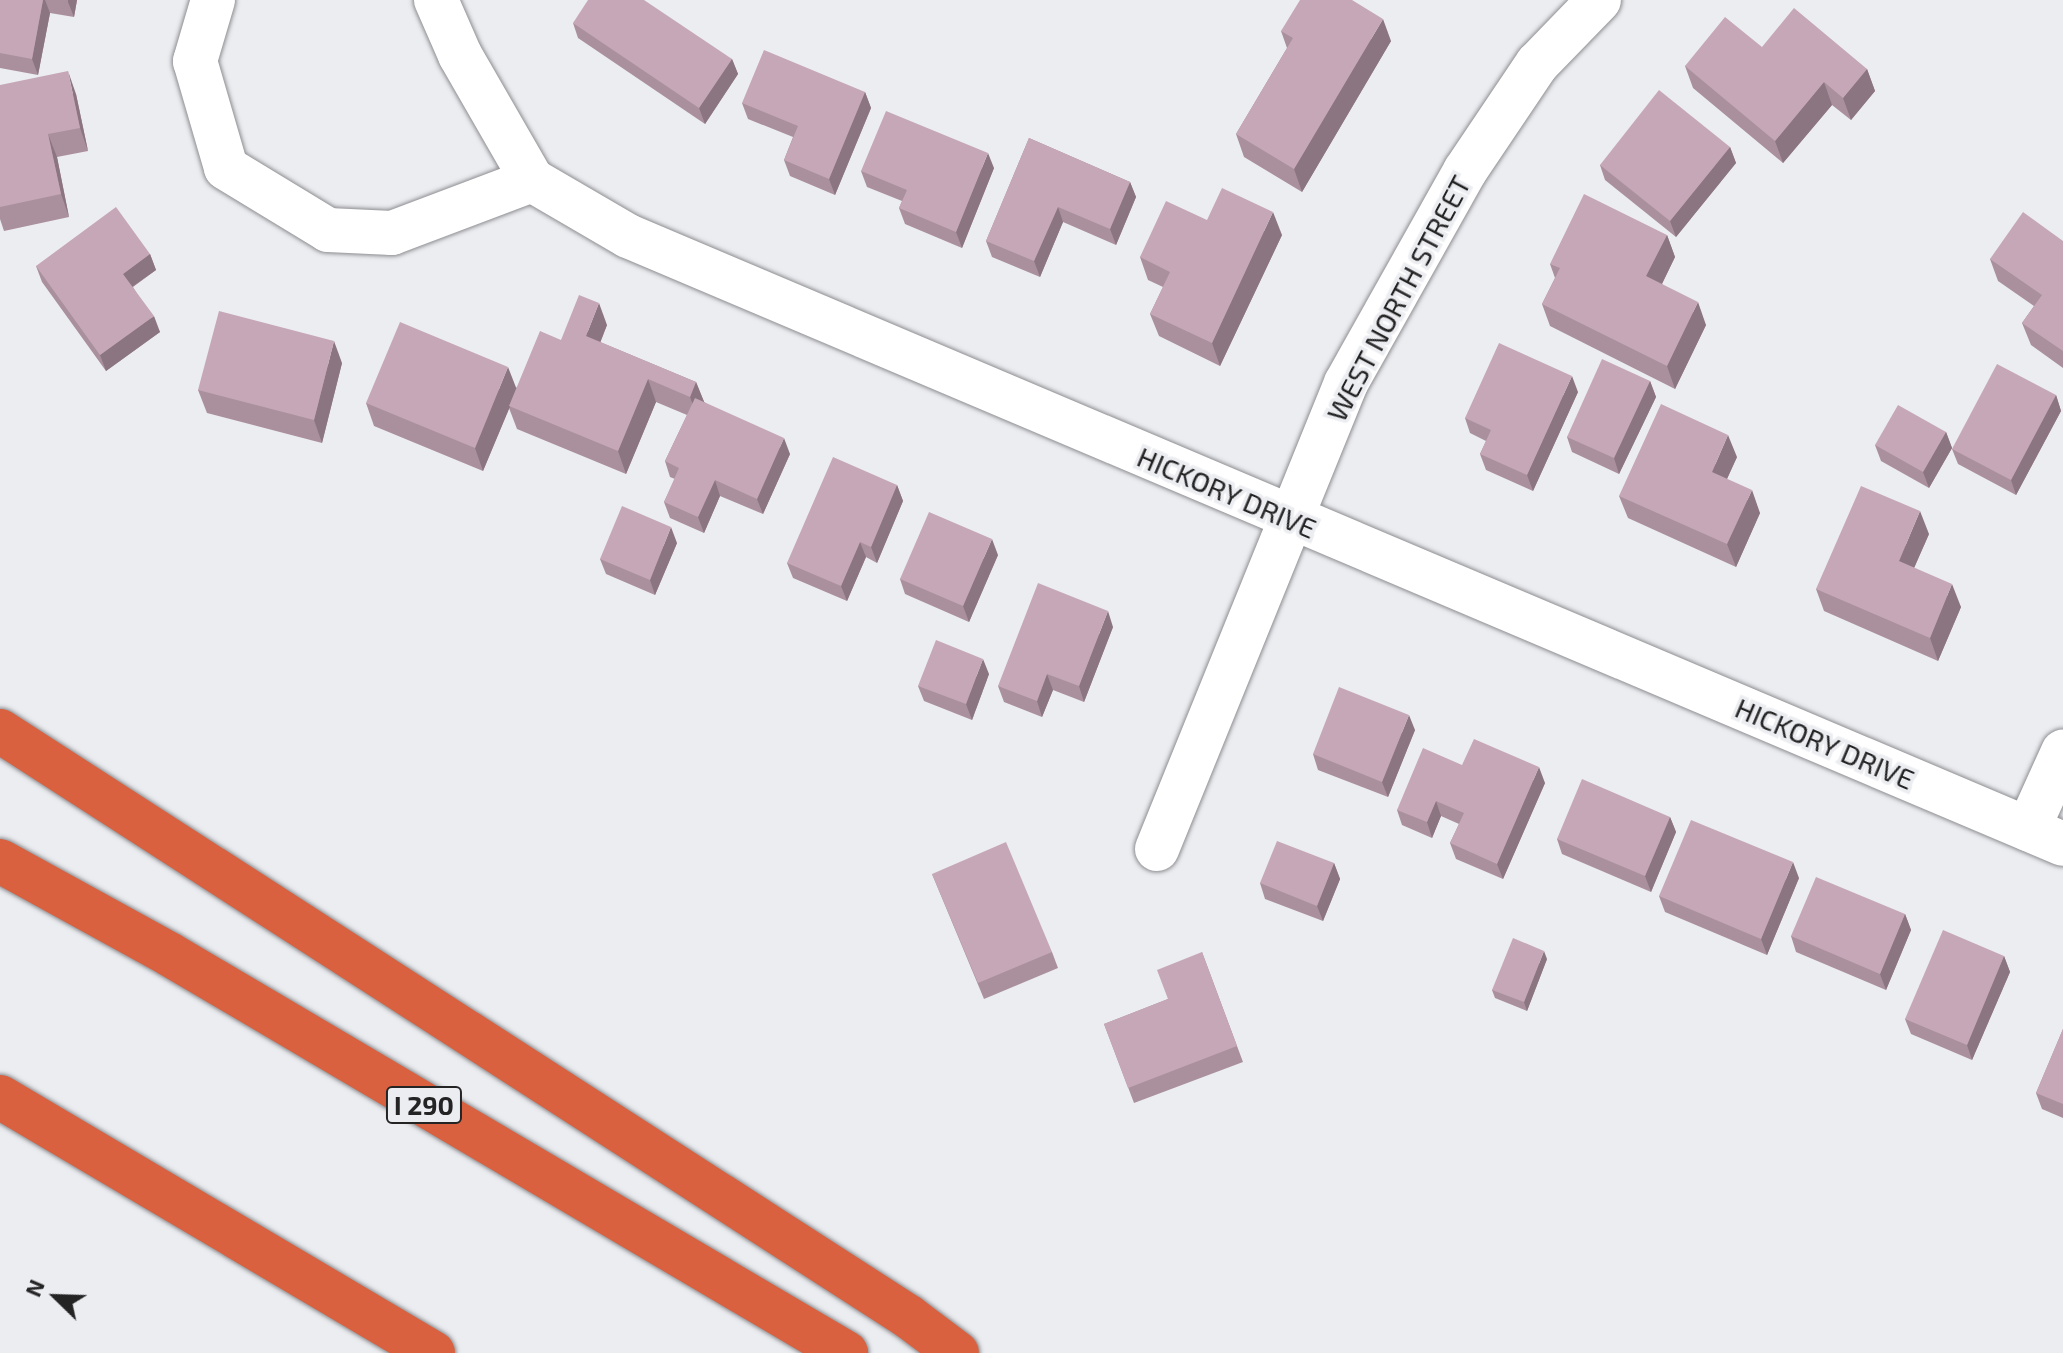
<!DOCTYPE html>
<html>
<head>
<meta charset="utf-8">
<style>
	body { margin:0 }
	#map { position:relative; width:2063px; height:1353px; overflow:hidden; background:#ecedf1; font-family:"Exo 2",sans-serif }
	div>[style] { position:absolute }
	.roads { filter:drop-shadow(0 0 2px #8d8e91) drop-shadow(0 0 2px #8d8e91) }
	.street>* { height:44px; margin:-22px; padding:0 22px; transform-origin:22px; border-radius:22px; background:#fff }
	.highway>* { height:44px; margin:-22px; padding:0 22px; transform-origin:22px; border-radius:22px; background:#da613f }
	.wall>* { inset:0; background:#aa909d }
	.shaded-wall>* { inset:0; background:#8b7580 }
	.building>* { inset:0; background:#c6a7b7 }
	span { translate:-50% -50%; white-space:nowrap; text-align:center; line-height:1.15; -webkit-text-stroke:7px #ecedf1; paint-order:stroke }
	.shield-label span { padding:2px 6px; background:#ecedf1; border:2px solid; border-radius:6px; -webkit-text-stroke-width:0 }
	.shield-label { font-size:26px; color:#242425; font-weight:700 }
	.street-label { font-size:28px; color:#242425 }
	.north { position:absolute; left:16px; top:1257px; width:80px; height:80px; -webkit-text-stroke:6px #ecedf1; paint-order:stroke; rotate:293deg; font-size:22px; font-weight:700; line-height:32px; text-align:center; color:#242425 }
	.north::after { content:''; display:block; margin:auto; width:28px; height:36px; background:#242425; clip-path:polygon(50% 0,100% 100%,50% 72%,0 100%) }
</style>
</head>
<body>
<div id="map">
	<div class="roads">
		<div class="street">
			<i style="left:213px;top:0;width:64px;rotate:106.4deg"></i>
			<i style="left:195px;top:61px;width:111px;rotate:73.8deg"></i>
			<i style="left:226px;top:168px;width:119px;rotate:31.3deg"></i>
			<i style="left:328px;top:230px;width:64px;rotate:2.7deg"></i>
			<i style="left:392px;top:233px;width:150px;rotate:-20.7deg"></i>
			<i style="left:436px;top:0;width:60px;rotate:66.4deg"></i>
			<i style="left:460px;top:55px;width:144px;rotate:60.1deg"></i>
			<i style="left:532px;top:180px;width:111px;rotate:30.3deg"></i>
			<i style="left:628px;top:236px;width:1558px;rotate:22.96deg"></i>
			<i style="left:2028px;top:829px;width:85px;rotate:-65.6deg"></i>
			<i style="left:1157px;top:849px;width:503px;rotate:-67.92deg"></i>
			<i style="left:1346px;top:383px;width:243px;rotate:-60.7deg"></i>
			<i style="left:1465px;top:171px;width:129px;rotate:-56.1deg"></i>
			<i style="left:1537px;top:64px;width:89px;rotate:-45.9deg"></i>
		</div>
		<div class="highway">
			<i style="left:0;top:731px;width:1082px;rotate:32.81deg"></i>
			<i style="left:909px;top:1317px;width:60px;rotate:36.9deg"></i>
			<i style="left:0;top:861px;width:193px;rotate:28.8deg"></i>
			<i style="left:169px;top:954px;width:786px;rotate:30.51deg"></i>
			<i style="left:0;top:1097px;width:503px;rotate:30.59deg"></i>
		</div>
	</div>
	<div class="wall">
		<i style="clip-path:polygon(0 0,77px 0,74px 17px,50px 13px,38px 75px,0 68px)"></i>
		<i style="clip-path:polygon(573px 23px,732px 59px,738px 74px,705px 124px,578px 38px)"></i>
		<i style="clip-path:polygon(1281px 31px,1391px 41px,1302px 192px,1244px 157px,1236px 134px,1287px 48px)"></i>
		<i style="clip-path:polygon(1762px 47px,1867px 69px,1875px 91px,1851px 120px,1832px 105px,1783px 163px,1693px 88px,1685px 66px)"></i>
		<i style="clip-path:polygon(0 85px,76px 94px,88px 151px,57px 157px,69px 217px,4px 231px,0 219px)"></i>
		<i style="clip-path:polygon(865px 92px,871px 108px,835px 195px,790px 176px,784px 160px,793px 137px,748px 119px,742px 103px)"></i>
		<i style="clip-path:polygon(1029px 138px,1130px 182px,1136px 197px,1116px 245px,1063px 222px,1040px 277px,992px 257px,986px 241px)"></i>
		<i style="clip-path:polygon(1730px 147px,1736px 163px,1676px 237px,1605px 180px,1600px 165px)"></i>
		<i style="clip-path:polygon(994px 168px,962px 248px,905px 224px,899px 208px,902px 201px,867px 187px,861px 171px)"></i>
		<i style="clip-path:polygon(1207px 220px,1282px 235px,1220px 366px,1159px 336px,1150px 314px,1163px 287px,1148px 280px,1140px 257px)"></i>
		<i style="clip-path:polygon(1667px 235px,1675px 257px,1662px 284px,1706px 325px,1675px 389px,1550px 326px,1542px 304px,1555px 278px,1550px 264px)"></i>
		<i style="clip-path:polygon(2063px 241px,2063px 368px,2031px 345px,2022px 323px,2034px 306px,1998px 281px,1990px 259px)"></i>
		<i style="clip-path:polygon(150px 254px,156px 270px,133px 287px,160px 332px,106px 371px,42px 282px,36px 266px)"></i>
		<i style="clip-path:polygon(607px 325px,600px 342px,696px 382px,704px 402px,790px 454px,763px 514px,720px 496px,704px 533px,670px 518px,664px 502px,675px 479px,670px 477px,665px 461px,687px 415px,656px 402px,626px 474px,517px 429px,509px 408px,483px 471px,374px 426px,366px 403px,516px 388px,561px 340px)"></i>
		<i style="clip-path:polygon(342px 363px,322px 443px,207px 413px,198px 390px)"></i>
		<i style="clip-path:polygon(1650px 381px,1656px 397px,1619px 474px,1572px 452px,1567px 437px)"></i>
		<i style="clip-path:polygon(1578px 392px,1533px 491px,1486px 470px,1480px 454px,1486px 441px,1470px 433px,1465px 418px)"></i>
		<i style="clip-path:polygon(2056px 395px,2061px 411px,2016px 495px,1958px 464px,1952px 449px)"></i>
		<i style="clip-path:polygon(1946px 432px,1952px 448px,1929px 488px,1881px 461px,1875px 445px)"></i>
		<i style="clip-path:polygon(1737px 457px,1727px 479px,1760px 513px,1736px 567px,1628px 518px,1619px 496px)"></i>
		<i style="clip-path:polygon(897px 485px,903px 501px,877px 563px,866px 557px,847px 601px,793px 578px,787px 563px)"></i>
		<i style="clip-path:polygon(1929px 534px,1914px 568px,1961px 607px,1938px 661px,1824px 611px,1816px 589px)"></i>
		<i style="clip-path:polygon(677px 543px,655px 595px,606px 574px,600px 559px)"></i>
		<i style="clip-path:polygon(998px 555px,969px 622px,905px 594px,900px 579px)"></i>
		<i style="clip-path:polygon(1113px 627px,1084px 702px,1053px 690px,1042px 717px,1004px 702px,998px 686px)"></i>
		<i style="clip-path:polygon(989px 674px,972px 720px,924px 701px,918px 686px)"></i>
		<i style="clip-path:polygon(1415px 730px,1388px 797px,1318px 770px,1313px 754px)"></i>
		<i style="clip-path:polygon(1462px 765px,1545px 783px,1503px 879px,1456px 859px,1450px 843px,1459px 824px,1441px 816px,1432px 838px,1402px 825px,1397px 810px)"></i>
		<i style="clip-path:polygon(1670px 817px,1676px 832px,1651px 892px,1562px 854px,1557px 839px)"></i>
		<i style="clip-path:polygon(1334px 863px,1340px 879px,1323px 921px,1265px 899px,1260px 883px)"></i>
		<i style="clip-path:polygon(932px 874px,1052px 952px,1058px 968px,984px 999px)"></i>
		<i style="clip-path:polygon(1799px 878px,1767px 955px,1665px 912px,1659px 896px)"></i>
		<i style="clip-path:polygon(1905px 914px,1911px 930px,1886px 990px,1796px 952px,1791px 936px)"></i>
		<i style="clip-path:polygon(1202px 952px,1243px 1062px,1134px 1103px,1104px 1024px,1168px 999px)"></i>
		<i style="clip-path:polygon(2004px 956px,2010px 972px,1972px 1060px,1911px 1034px,1905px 1019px)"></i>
		<i style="clip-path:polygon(1547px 959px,1527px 1011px,1495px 998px,1492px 990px)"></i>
		<i style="clip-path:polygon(2063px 1029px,2063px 1118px,2042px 1109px,2036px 1093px)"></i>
	</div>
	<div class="shaded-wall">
		<i style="clip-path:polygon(43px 0,45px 0,50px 13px,38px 75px,32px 59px)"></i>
		<i style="clip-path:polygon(68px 0,77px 0,74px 17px,68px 2px)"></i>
		<i style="clip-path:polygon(1383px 19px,1391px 41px,1302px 192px,1294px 169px)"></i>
		<i style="clip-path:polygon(732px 59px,738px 74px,705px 124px,699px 108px)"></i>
		<i style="clip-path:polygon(1867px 69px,1875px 91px,1851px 120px,1843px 98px)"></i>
		<i style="clip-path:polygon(68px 71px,76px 94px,88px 151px,80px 128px)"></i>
		<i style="clip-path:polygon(1824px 82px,1832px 105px,1783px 163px,1775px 141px)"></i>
		<i style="clip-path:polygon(865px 92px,871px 108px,835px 195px,829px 179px)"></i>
		<i style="clip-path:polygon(48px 134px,57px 157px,69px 217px,61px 194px)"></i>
		<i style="clip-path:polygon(1730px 147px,1736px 163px,1676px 237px,1670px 221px)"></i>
		<i style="clip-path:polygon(988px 153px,994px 168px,962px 248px,956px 232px)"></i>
		<i style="clip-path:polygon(1130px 182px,1136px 197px,1116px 245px,1110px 229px)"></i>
		<i style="clip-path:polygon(1058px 207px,1063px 222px,1040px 277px,1034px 261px)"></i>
		<i style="clip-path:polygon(1273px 212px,1282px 235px,1220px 366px,1212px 343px)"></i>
		<i style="clip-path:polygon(1667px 235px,1675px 257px,1655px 298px,1646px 276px)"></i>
		<i style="clip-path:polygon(150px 254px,156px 270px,129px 289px,123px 274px)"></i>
		<i style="clip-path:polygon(1698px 302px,1706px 325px,1675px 389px,1667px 366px)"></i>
		<i style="clip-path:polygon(599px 303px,607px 325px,594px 359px,586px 336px)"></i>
		<i style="clip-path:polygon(154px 316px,160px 332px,106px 371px,100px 355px)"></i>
		<i style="clip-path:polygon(334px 341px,342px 363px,322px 443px,314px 420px)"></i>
		<i style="clip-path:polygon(508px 367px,517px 390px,483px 471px,475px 448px)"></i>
		<i style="clip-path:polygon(1572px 376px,1578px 392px,1533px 491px,1527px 475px)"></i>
		<i style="clip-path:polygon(648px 379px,656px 402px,626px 474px,618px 451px)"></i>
		<i style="clip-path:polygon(1650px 381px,1656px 397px,1619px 474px,1614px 458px)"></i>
		<i style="clip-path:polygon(696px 382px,705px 404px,698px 419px,690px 397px)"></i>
		<i style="clip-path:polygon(2056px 395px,2061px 411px,2016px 495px,2011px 480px)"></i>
		<i style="clip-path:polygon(1946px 432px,1952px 448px,1929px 488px,1923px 472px)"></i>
		<i style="clip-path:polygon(1728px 435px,1737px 457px,1720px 494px,1712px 472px)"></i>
		<i style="clip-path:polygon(784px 438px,790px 454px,763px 514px,757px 499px)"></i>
		<i style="clip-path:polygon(715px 480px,720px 496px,704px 533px,698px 517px)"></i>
		<i style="clip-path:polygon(897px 485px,903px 501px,877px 563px,871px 547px)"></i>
		<i style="clip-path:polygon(1752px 490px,1760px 513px,1736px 567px,1727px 544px)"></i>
		<i style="clip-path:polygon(1920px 511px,1929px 534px,1907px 584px,1899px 561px)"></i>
		<i style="clip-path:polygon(671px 527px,677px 543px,655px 595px,650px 580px)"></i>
		<i style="clip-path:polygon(992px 539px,998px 555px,969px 622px,963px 606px)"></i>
		<i style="clip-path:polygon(860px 542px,866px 557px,847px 601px,841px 586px)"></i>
		<i style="clip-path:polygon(1952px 584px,1961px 607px,1938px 661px,1930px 638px)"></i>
		<i style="clip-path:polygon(1108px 611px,1113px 627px,1084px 702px,1079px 686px)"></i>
		<i style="clip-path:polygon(983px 659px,989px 674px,972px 720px,966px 704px)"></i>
		<i style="clip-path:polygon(1047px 674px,1053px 690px,1042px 717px,1037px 701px)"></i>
		<i style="clip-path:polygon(1409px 715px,1415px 730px,1388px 797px,1382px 782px)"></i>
		<i style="clip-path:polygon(1539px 767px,1545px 783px,1503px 879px,1497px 864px)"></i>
		<i style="clip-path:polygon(1436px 801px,1441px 816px,1432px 838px,1427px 822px)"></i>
		<i style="clip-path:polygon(1670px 817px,1676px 832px,1651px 892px,1645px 876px)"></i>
		<i style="clip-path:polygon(1793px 862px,1799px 878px,1767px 955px,1761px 939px)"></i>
		<i style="clip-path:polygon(1334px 863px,1340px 879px,1323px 921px,1317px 906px)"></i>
		<i style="clip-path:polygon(1905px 914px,1911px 930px,1886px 990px,1880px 974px)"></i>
		<i style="clip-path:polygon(1544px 951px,1547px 959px,1527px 1011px,1524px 1002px)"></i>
		<i style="clip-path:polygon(2004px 956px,2010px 972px,1972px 1060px,1967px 1045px)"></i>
	</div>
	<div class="building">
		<i style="clip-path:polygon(0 0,43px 0,32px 59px,0 53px)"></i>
		<i style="clip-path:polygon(588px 0,644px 0,732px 59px,699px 108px,573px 23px)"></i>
		<i style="clip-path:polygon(1300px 0,1352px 0,1383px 19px,1294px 169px,1236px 134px,1293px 38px,1281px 31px)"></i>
		<i style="clip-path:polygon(1794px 8px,1867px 69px,1843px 98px,1824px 82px,1775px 141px,1685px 66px,1725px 17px,1762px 47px)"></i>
		<i style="clip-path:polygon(764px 50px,865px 92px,829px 179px,784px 160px,798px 126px,742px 103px)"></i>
		<i style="clip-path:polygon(68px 71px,80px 128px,48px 134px,61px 194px,0 207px,0 85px)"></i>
		<i style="clip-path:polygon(1659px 90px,1730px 147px,1670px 221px,1600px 165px)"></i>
		<i style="clip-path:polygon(886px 111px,988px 153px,956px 232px,899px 208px,907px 190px,861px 171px)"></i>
		<i style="clip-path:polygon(1029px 138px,1130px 182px,1110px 229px,1058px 207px,1034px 261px,986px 241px)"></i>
		<i style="clip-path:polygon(1222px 188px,1273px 212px,1212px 343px,1150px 314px,1170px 272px,1140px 257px,1166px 201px,1207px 220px)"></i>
		<i style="clip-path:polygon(1584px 194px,1667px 235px,1646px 276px,1698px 302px,1667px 366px,1542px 304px,1560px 268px,1550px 264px)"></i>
		<i style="clip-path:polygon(116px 207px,150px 254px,123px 274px,154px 316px,100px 355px,36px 266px)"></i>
		<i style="clip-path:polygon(2023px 212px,2063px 241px,2063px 351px,2022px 323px,2042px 295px,1990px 259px)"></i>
		<i style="clip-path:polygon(579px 295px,599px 303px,586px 336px,696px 382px,690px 397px,648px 379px,618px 451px,509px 406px,540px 331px,561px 340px)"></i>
		<i style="clip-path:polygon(219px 311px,334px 341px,314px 420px,198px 390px)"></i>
		<i style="clip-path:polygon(400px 322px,508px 367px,475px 448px,366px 403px)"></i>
		<i style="clip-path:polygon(1499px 343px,1572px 376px,1527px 475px,1480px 454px,1491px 430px,1465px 418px)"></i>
		<i style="clip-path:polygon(1602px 359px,1650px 381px,1614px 458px,1567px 437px)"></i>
		<i style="clip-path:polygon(1997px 364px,2056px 395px,2011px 480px,1952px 449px)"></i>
		<i style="clip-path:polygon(695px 398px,784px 438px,757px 499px,715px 480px,698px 517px,664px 502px,679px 468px,665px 461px)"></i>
		<i style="clip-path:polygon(1661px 404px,1728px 435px,1712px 472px,1752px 490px,1727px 544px,1619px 496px)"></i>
		<i style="clip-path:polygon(1898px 405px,1946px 432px,1923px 472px,1875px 445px)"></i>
		<i style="clip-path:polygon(833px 457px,897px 485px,871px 547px,860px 542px,841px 586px,787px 563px)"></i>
		<i style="clip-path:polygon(1861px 486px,1920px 511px,1899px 561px,1952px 584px,1930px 638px,1816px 589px)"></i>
		<i style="clip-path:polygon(622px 506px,671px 527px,650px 580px,600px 559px)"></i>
		<i style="clip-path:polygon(929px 512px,992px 539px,963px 606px,900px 579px)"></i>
		<i style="clip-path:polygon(1038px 583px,1108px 611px,1079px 686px,1047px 674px,1037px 701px,998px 686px)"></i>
		<i style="clip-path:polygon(936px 640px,983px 659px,966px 704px,918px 686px)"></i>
		<i style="clip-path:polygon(1339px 687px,1409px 715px,1382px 782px,1313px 754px)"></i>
		<i style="clip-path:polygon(1474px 739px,1539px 767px,1497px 864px,1450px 843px,1464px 813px,1436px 801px,1427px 822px,1397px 810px,1423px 748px,1462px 765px)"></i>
		<i style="clip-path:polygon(1582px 779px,1670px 817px,1645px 876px,1557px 839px)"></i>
		<i style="clip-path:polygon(1691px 820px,1793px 862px,1761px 939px,1659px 896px)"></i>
		<i style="clip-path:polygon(1277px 841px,1334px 863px,1317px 906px,1260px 883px)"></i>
		<i style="clip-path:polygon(1006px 842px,1052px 952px,978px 983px,932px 874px)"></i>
		<i style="clip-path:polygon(1816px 877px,1905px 914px,1880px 974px,1791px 936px)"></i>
		<i style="clip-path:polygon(1943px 930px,2004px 956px,1967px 1045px,1905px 1019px)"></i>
		<i style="clip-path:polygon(1513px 938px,1544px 951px,1524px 1002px,1492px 990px)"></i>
		<i style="clip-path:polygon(1202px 952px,1237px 1046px,1128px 1088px,1104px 1024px,1168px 999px,1157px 970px)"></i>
		<i style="clip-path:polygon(2063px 1029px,2063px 1104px,2036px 1093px)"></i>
	</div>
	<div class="shield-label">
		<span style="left:424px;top:1105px">I 290</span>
	</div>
	<div class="street-label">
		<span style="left:1398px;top:298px;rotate:-62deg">WEST NORTH STREET</span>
		<span style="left:1227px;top:492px;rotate:23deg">HICKORY DRIVE</span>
		<span style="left:1825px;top:743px;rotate:23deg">HICKORY DRIVE</span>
	</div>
	<div class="north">N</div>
</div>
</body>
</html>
